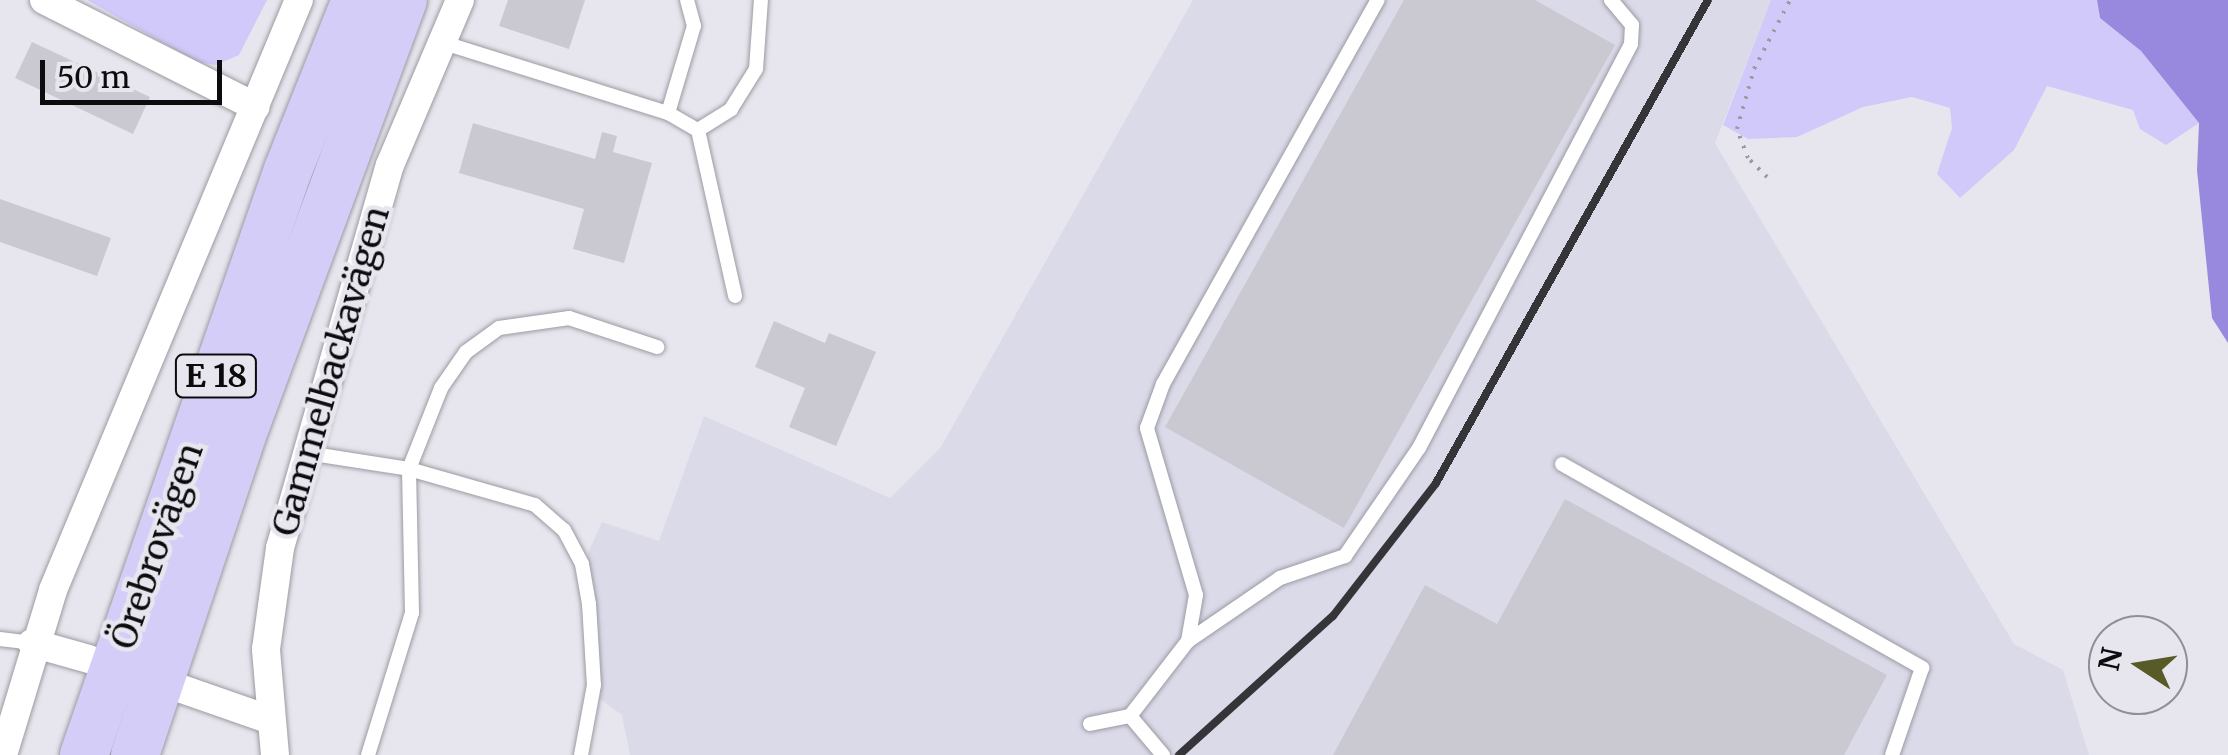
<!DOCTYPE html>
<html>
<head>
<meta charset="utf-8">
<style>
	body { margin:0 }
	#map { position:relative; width:2228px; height:755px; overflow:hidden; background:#e7e6ee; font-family:Merriweather,serif }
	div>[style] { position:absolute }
	.built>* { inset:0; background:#dbdae9 }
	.green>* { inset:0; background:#d0c9fa }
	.water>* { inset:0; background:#9989de }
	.building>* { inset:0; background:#cac9d1 }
	.path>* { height:4px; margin-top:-2px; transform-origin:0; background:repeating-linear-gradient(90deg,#9c9ba2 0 2.5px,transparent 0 10.5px) }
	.roads { filter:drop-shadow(0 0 2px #9b9ba2) drop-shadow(0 0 2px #9b9ba2) }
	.lane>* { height:14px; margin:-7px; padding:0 7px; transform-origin:7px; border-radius:7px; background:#fff }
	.street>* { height:28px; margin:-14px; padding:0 14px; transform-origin:14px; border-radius:14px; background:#fff }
	.highway>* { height:48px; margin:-24px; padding:0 24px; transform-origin:24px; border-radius:24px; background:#d3cdf8 }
	.rail>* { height:8px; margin:-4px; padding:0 4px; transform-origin:4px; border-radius:4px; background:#353539 }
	span { translate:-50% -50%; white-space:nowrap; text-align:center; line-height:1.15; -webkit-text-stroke:9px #e7e6ee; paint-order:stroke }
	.shield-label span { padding:2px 8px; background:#e7e6ee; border:2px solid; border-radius:8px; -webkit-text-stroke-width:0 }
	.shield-label { font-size:32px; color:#0c0c0f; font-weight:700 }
	.street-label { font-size:35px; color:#0c0c0f }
	.north { position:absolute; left:2088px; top:615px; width:100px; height:100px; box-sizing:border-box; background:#e7e6ee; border:2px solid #8f8f95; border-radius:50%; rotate:282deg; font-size:28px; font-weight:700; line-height:40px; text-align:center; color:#0c0c0f }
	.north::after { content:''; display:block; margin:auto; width:35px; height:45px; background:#585a28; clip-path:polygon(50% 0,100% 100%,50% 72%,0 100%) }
	.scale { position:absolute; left:40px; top:60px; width:182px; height:45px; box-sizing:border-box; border:5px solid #0c0c0f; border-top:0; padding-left:12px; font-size:30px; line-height:35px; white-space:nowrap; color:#0c0c0f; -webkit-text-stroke:8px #e7e6ee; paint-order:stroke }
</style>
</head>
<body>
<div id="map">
	<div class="built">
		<i style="clip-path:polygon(1193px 0,1771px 0,1715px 143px,2014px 644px,2063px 670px,2089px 755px,630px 755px,622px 715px,600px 699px,588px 553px,602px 522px,659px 541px,704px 416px,890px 498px,941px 447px)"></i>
	</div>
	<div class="green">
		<i style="clip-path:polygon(87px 0,267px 0,239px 55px,216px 65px,197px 62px)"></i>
		<i style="clip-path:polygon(1771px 0,2097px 0,2100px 18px,2141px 51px,2199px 123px,2166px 145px,2140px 129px,2133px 110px,2047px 86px,2014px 150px,1960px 198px,1937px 174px,1952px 128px,1950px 108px,1912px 97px,1863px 107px,1797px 137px,1748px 139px,1723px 125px)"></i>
	</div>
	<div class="water">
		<i style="clip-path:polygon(2097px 0,2228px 0,2228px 343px,2212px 318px,2197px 170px,2199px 123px,2141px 51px,2100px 18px)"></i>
	</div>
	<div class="building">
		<i style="clip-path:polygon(508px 0,585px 0,569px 49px,499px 26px)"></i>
		<i style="clip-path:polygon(1404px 0,1535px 0,1615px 45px,1344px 528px,1165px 427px)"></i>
		<i style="clip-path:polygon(32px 42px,150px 97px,133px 134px,15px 78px)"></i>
		<i style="clip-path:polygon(473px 123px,595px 159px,602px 132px,617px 136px,613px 152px,652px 163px,624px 263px,573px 249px,584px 209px,459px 173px)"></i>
		<i style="clip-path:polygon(0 199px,111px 238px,97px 276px,0 242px)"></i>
		<i style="clip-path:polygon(774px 321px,825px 343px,829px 333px,876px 352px,836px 446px,789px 427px,805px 388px,755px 367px)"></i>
		<i style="clip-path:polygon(1565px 499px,1887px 675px,1844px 755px,1333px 755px,1425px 585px,1497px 624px)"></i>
	</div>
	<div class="path">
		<i style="left:1767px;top:177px;width:27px;rotate:-135deg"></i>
		<i style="left:1748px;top:158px;width:31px;rotate:-111deg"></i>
		<i style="left:1737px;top:129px;width:62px;rotate:-74.2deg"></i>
		<i style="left:1754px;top:69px;width:78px;rotate:-62.4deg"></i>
	</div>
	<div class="roads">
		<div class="lane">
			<i style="left:441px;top:42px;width:238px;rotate:17.4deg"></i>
			<i style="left:668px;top:113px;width:34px;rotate:30deg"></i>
			<i style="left:698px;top:130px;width:170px;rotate:77.4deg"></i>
			<i style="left:668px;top:113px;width:91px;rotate:-73.4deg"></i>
			<i style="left:694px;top:26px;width:27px;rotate:-105deg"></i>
			<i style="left:698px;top:130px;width:39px;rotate:-32deg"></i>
			<i style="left:731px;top:109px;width:47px;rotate:-58deg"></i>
			<i style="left:756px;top:69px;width:69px;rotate:-85.9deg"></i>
			<i style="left:307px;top:453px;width:103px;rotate:8.9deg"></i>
			<i style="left:409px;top:469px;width:87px;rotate:-68.4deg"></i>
			<i style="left:441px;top:388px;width:44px;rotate:-55.2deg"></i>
			<i style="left:466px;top:352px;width:41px;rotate:-36deg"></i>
			<i style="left:499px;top:328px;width:71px;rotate:-8.1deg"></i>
			<i style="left:569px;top:318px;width:93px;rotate:18.2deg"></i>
			<i style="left:1562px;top:464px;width:414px;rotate:29.5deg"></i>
			<i style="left:1922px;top:668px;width:92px;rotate:109deg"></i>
			<i style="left:0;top:639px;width:32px;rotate:7deg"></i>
			<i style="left:1188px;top:641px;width:47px;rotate:-80.1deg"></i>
			<i style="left:1196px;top:595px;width:174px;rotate:-106.4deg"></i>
			<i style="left:1147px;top:428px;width:47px;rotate:-70deg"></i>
			<i style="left:1163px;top:384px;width:440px;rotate:-60.8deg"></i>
			<i style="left:1090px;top:724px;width:41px;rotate:-11.3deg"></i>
			<i style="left:368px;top:755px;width:149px;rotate:-72.8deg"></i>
			<i style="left:412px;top:613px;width:144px;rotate:-91.2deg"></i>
			<i style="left:409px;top:469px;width:131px;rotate:15.9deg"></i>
			<i style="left:535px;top:505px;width:38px;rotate:41deg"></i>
			<i style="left:564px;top:530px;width:38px;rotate:62deg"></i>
			<i style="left:582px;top:564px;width:41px;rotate:80.1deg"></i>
			<i style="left:589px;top:604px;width:81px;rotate:86.5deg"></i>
			<i style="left:594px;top:685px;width:71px;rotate:100.5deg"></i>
			<i style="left:1163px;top:755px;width:51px;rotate:-130.2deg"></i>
			<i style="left:1130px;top:716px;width:95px;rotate:-52.3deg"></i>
			<i style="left:1188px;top:641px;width:112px;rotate:-34.4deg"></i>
			<i style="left:1280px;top:578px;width:69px;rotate:-18.7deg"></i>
			<i style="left:1345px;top:556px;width:131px;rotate:-55.6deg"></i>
			<i style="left:1419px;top:448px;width:456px;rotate:-62.3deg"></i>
			<i style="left:1631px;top:44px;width:19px;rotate:-87deg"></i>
			<i style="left:1632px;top:25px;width:33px;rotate:-130deg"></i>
		</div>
		<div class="street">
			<i style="left:44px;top:0;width:237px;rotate:26.8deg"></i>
			<i style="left:32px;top:643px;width:59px;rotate:15.7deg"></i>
			<i style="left:179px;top:688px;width:94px;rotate:19.2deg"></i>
			<i style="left:3px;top:755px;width:172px;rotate:-73.1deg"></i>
			<i style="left:53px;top:590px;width:639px;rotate:-67.37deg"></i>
			<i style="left:275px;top:755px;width:106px;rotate:-94.9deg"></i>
			<i style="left:266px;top:649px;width:102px;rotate:-82.1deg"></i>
			<i style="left:280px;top:548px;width:398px;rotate:-74deg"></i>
			<i style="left:390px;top:165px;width:179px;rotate:-67deg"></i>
		</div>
		<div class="highway">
			<i style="left:84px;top:755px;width:620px;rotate:-70.78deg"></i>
			<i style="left:288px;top:170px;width:183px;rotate:-68.2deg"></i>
			<i style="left:135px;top:755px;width:337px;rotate:-71.5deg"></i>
			<i style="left:242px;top:435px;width:464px;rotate:-69.7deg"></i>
		</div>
	</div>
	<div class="rail">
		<i style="left:1179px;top:755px;width:207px;rotate:-42.1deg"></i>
		<i style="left:1333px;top:616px;width:168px;rotate:-52.2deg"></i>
		<i style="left:1436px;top:483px;width:554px;rotate:-60.61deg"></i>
	</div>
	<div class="shield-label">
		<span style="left:216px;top:376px">E 18</span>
	</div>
	<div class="street-label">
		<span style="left:331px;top:371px;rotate:-74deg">Gammelbackavägen</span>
		<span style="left:157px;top:546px;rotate:-71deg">Örebrovägen</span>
	</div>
	<div class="north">N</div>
	<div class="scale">50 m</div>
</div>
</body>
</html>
